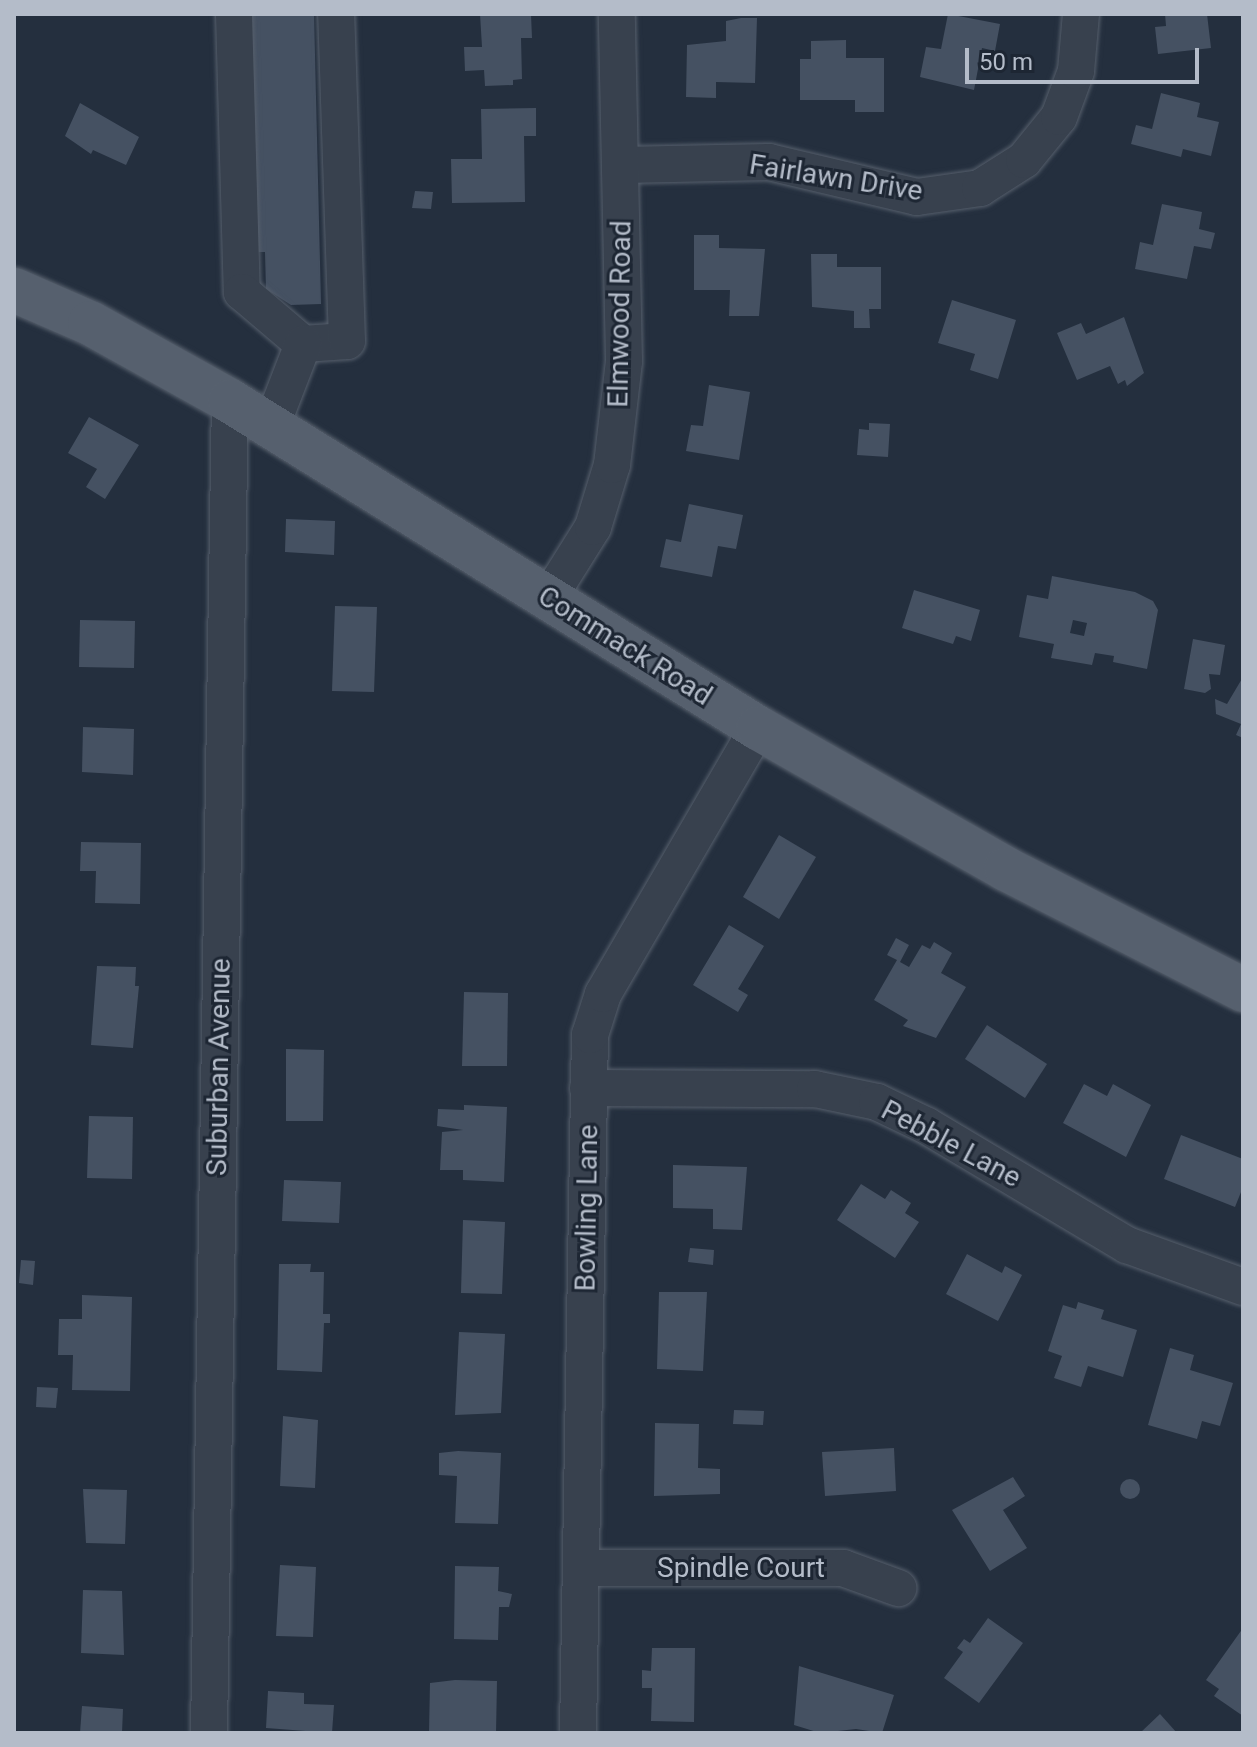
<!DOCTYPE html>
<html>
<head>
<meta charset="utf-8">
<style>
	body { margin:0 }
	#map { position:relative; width:1257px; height:1747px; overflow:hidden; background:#242f3e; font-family:Roboto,sans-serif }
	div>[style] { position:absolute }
	.building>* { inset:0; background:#455162 }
	.round { border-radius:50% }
	.roads { filter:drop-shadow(0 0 2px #565f6c) drop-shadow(0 0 2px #565f6c) }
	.minor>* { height:36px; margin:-18px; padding:0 18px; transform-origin:18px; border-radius:18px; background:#38414e }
	.major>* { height:44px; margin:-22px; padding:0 22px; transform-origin:22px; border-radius:22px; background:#56606e }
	span { translate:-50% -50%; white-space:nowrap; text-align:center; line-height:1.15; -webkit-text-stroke:6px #1d2633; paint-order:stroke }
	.street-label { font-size:28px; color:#b4bcc9 }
	.frame { position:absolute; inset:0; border:16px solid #b4bcc9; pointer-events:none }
	.scale { position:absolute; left:965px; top:48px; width:234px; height:36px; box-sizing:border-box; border:4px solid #b4bcc9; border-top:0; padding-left:10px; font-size:24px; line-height:28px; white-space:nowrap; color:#b4bcc9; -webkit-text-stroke:6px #1d2633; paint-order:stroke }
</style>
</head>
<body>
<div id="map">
	<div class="building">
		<i style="clip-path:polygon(244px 14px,314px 14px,321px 304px,291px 305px,266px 289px,265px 252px,250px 252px)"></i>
		<i style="clip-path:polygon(480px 14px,531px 14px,532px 38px,521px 38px,522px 79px,513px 80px,513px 85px,485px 86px,484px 70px,465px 71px,464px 47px,482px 47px)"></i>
		<i style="clip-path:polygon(948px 14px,1000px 24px,995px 51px,982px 48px,974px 90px,920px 77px,926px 47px,941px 49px)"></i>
		<i style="clip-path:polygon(1165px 14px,1207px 14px,1211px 48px,1158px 54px,1155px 27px,1166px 26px)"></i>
		<i style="clip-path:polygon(741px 18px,757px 18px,755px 83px,716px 82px,716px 98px,686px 97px,687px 45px,726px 41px,726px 21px)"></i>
		<i style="clip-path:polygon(846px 40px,846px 58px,884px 58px,884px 112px,855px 112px,855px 100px,800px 100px,800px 59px,811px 59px,811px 41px)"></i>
		<i style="clip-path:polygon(1161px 93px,1200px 103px,1197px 117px,1219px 122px,1211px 156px,1183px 149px,1181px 157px,1131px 144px,1136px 125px,1152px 129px)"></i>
		<i style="clip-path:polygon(80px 103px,139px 137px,126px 165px,93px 150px,91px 154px,65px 136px)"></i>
		<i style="clip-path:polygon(536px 108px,536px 136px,524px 136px,525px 202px,452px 203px,451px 159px,482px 159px,481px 109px)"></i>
		<i style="clip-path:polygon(415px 191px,433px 192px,431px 209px,412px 208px)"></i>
		<i style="clip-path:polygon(1162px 204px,1202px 212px,1199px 229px,1215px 233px,1211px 249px,1194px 246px,1187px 279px,1135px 269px,1140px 242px,1153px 245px)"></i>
		<i style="clip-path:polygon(694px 235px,719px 235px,719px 248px,765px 249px,759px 316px,729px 316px,730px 290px,694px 290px)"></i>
		<i style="clip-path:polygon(811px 254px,837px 254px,837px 267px,881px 267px,881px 309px,869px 309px,870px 328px,854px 328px,854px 311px,812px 307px)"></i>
		<i style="clip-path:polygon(952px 300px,1016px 320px,998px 379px,970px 370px,975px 354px,938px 343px)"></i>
		<i style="clip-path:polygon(1124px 317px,1144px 373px,1127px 386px,1125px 380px,1118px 384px,1110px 366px,1077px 380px,1057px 333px,1081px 323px,1086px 334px)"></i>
		<i style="clip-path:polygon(709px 385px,750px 392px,739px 460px,686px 451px,691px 425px,703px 426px)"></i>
		<i style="clip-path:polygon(89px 417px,139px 445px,105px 499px,86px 487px,97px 469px,68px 453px)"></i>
		<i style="clip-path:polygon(869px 423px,890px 424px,888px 457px,857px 455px,859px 429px,869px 430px)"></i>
		<i style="clip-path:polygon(689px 504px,743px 515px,736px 549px,718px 546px,712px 577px,660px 567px,666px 539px,681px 542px)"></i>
		<i style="clip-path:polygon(286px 519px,335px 521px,334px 555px,285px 552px)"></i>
		<i style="clip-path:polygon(evenodd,1052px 576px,1135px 592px,1153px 601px,1158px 610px,1147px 669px,1113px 662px,1114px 656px,1095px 653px,1092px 665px,1051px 658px,1054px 644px,1019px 637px,1027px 595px,1048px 599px,1052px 576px,1073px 620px,1087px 623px,1084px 636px,1070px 633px,1073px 620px)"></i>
		<i style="clip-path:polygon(914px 590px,980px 610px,971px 641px,956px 636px,953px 644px,902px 628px)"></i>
		<i style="clip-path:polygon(335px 606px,377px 607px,374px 692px,332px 691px)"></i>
		<i style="clip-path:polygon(80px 620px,135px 621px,134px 668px,79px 667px)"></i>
		<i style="clip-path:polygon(1193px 639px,1225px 645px,1220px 675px,1209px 674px,1211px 689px,1205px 693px,1184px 689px)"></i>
		<i style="clip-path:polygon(1243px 677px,1243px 738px,1236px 735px,1241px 724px,1216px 714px,1215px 699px,1227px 704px)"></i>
		<i style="clip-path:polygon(83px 727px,134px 729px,133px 775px,82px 772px)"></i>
		<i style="clip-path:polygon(779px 835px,816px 857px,779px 919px,743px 897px)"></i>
		<i style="clip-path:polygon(81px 842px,141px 843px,140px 904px,95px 903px,96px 871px,80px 871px)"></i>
		<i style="clip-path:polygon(729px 925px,764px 946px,738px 989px,748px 995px,738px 1012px,693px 985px)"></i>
		<i style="clip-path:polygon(896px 938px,909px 945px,900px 962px,909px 967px,922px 945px,930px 949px,934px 942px,952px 953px,941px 973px,966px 987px,936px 1038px,903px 1026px,908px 1020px,874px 1000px,897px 960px,887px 955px)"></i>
		<i style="clip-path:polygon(97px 966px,136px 967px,135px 986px,139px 986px,133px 1048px,91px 1045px)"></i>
		<i style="clip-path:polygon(464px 992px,508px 993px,507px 1066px,462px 1066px)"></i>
		<i style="clip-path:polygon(987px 1025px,1047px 1064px,1025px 1098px,965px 1059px)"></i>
		<i style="clip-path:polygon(286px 1049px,324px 1050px,323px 1121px,286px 1121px)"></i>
		<i style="clip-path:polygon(1084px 1084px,1107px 1096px,1113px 1084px,1151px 1105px,1126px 1157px,1063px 1123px)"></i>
		<i style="clip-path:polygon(464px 1105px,507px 1107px,504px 1182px,463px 1180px,463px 1170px,440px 1170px,442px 1132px,463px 1130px,437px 1126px,438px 1109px,464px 1110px)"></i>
		<i style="clip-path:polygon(89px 1116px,133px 1117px,132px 1179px,87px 1178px)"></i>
		<i style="clip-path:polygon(1181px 1135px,1243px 1159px,1243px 1187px,1235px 1207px,1164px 1179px)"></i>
		<i style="clip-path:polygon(673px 1165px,747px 1167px,742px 1230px,713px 1229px,713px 1209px,673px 1208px)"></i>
		<i style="clip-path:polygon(284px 1180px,341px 1182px,339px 1223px,282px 1221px)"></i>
		<i style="clip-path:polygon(861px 1184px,885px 1199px,891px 1190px,911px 1203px,905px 1213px,919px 1222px,895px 1258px,837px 1220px)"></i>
		<i style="clip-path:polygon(463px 1220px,505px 1222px,502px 1294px,461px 1293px)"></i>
		<i style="clip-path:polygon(690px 1248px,714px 1250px,713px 1265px,688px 1262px)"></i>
		<i style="clip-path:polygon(967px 1254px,1002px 1273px,1005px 1266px,1022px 1275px,998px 1321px,946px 1294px)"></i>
		<i style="clip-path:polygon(21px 1260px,35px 1261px,33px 1285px,19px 1283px)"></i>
		<i style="clip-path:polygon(279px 1264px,311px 1264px,310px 1272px,324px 1272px,323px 1314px,330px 1314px,330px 1323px,324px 1323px,322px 1372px,277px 1370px)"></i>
		<i style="clip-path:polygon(659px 1292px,707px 1292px,703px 1371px,657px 1369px)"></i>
		<i style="clip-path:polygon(82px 1295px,132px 1297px,130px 1391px,72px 1390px,73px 1355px,58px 1355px,59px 1319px,82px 1319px)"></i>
		<i style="clip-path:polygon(1078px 1302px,1104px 1310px,1101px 1319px,1137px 1330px,1123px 1377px,1088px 1366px,1081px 1387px,1054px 1378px,1062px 1356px,1048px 1351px,1063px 1305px,1076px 1309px)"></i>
		<i style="clip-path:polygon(459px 1332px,505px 1334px,501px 1413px,455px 1415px)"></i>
		<i style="clip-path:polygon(1170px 1348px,1194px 1355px,1190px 1370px,1233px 1383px,1220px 1426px,1202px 1421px,1197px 1439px,1148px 1425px)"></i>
		<i style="clip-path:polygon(37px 1387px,58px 1388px,56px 1408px,36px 1407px)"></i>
		<i style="clip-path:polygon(734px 1410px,764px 1411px,763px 1425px,733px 1424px)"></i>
		<i style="clip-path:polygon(283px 1416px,318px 1420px,315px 1488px,280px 1486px)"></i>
		<i style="clip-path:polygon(655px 1423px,699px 1424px,698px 1468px,720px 1469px,720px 1494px,654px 1496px)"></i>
		<i style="clip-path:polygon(894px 1448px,896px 1491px,825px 1496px,822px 1452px)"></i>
		<i style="clip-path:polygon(458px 1451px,501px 1453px,498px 1524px,455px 1523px,457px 1476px,439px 1475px,439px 1453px)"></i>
		<i style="clip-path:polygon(1013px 1477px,1025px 1496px,1003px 1510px,1027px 1548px,990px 1571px,952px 1510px)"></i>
		<i class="round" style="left:1120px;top:1479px;width:20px;height:20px"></i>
		<i style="clip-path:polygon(83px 1489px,127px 1490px,125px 1544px,86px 1543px)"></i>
		<i style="clip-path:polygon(280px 1565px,316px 1567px,313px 1637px,276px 1636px)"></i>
		<i style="clip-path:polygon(455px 1566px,499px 1567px,498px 1591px,512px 1594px,509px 1607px,499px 1607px,498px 1640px,454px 1639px)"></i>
		<i style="clip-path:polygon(83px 1590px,122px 1591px,124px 1655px,81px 1653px)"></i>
		<i style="clip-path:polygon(988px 1618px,1023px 1643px,979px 1703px,944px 1678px,963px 1652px,957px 1648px,964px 1639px,970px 1643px)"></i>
		<i style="clip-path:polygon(1243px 1628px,1243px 1716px,1214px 1696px,1219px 1689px,1206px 1680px)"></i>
		<i style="clip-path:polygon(652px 1648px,695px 1648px,694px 1722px,651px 1721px,652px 1688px,642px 1688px,642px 1670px,651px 1671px)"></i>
		<i style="clip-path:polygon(799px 1666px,894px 1695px,882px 1733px,856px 1729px,820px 1733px,794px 1725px)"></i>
		<i style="clip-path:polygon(455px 1680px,497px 1681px,496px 1733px,429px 1733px,430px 1683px)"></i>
		<i style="clip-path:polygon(268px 1691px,304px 1693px,304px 1704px,334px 1705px,332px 1733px,266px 1728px)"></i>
		<i style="clip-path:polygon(82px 1706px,123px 1709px,122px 1733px,80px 1733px)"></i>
		<i style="clip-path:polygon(1160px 1714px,1177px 1733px,1140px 1733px)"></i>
	</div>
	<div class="roads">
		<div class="minor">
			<i style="left:234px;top:14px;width:278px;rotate:88.4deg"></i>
			<i style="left:242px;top:292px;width:80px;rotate:40.4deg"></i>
			<i style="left:303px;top:344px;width:44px;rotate:-3.9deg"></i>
			<i style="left:347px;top:341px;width:327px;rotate:-91.9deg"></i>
			<i style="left:622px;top:165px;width:147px;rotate:-1.2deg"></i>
			<i style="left:769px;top:162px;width:152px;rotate:13.3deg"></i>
			<i style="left:917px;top:197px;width:64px;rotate:-8.1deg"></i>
			<i style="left:980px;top:188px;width:52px;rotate:-32.5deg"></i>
			<i style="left:1024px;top:160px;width:55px;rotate:-50.9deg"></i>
			<i style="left:1059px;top:117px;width:49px;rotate:-69.7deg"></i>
			<i style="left:1076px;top:71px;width:57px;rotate:-85deg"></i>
			<i style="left:271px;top:427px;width:89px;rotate:-68.9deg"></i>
			<i style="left:548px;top:599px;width:85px;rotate:-58deg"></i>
			<i style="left:593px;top:527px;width:65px;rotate:-73deg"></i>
			<i style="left:612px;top:465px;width:105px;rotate:-83.4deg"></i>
			<i style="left:624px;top:361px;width:347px;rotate:-91.2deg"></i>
			<i style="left:588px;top:1088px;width:227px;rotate:0.3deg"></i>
			<i style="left:815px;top:1089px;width:63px;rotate:11.8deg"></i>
			<i style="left:877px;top:1102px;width:55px;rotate:25.6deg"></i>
			<i style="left:927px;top:1126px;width:233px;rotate:30.8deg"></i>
			<i style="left:1127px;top:1245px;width:123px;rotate:19.9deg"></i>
			<i style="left:581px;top:1568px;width:262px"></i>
			<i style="left:843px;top:1568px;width:59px;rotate:20deg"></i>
			<i style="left:209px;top:1733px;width:1332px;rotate:-89.1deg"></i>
			<i style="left:578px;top:1733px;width:698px;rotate:-89.02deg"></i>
			<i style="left:590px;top:1035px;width:43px;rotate:-72.4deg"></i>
			<i style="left:603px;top:994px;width:308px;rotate:-59.8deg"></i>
		</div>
		<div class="major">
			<i style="left:14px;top:290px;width:83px;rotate:23.5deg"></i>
			<i style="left:90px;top:323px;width:160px;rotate:29.1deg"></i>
			<i style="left:230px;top:401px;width:621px;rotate:31.77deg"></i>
			<i style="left:758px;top:728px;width:285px;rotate:29.6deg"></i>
			<i style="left:1006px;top:869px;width:266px;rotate:27deg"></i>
		</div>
	</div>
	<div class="street-label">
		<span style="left:836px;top:178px;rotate:9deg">Fairlawn Drive</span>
		<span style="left:620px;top:314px;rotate:-89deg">Elmwood Road</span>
		<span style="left:625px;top:646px;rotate:32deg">Commack Road</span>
		<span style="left:219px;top:1067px;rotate:-89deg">Suburban Avenue</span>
		<span style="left:951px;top:1144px;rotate:28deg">Pebble Lane</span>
		<span style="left:587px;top:1208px;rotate:-89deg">Bowling Lane</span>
		<span style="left:741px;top:1568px">Spindle Court</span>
	</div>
	<div class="frame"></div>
	<div class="scale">50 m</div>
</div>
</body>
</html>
